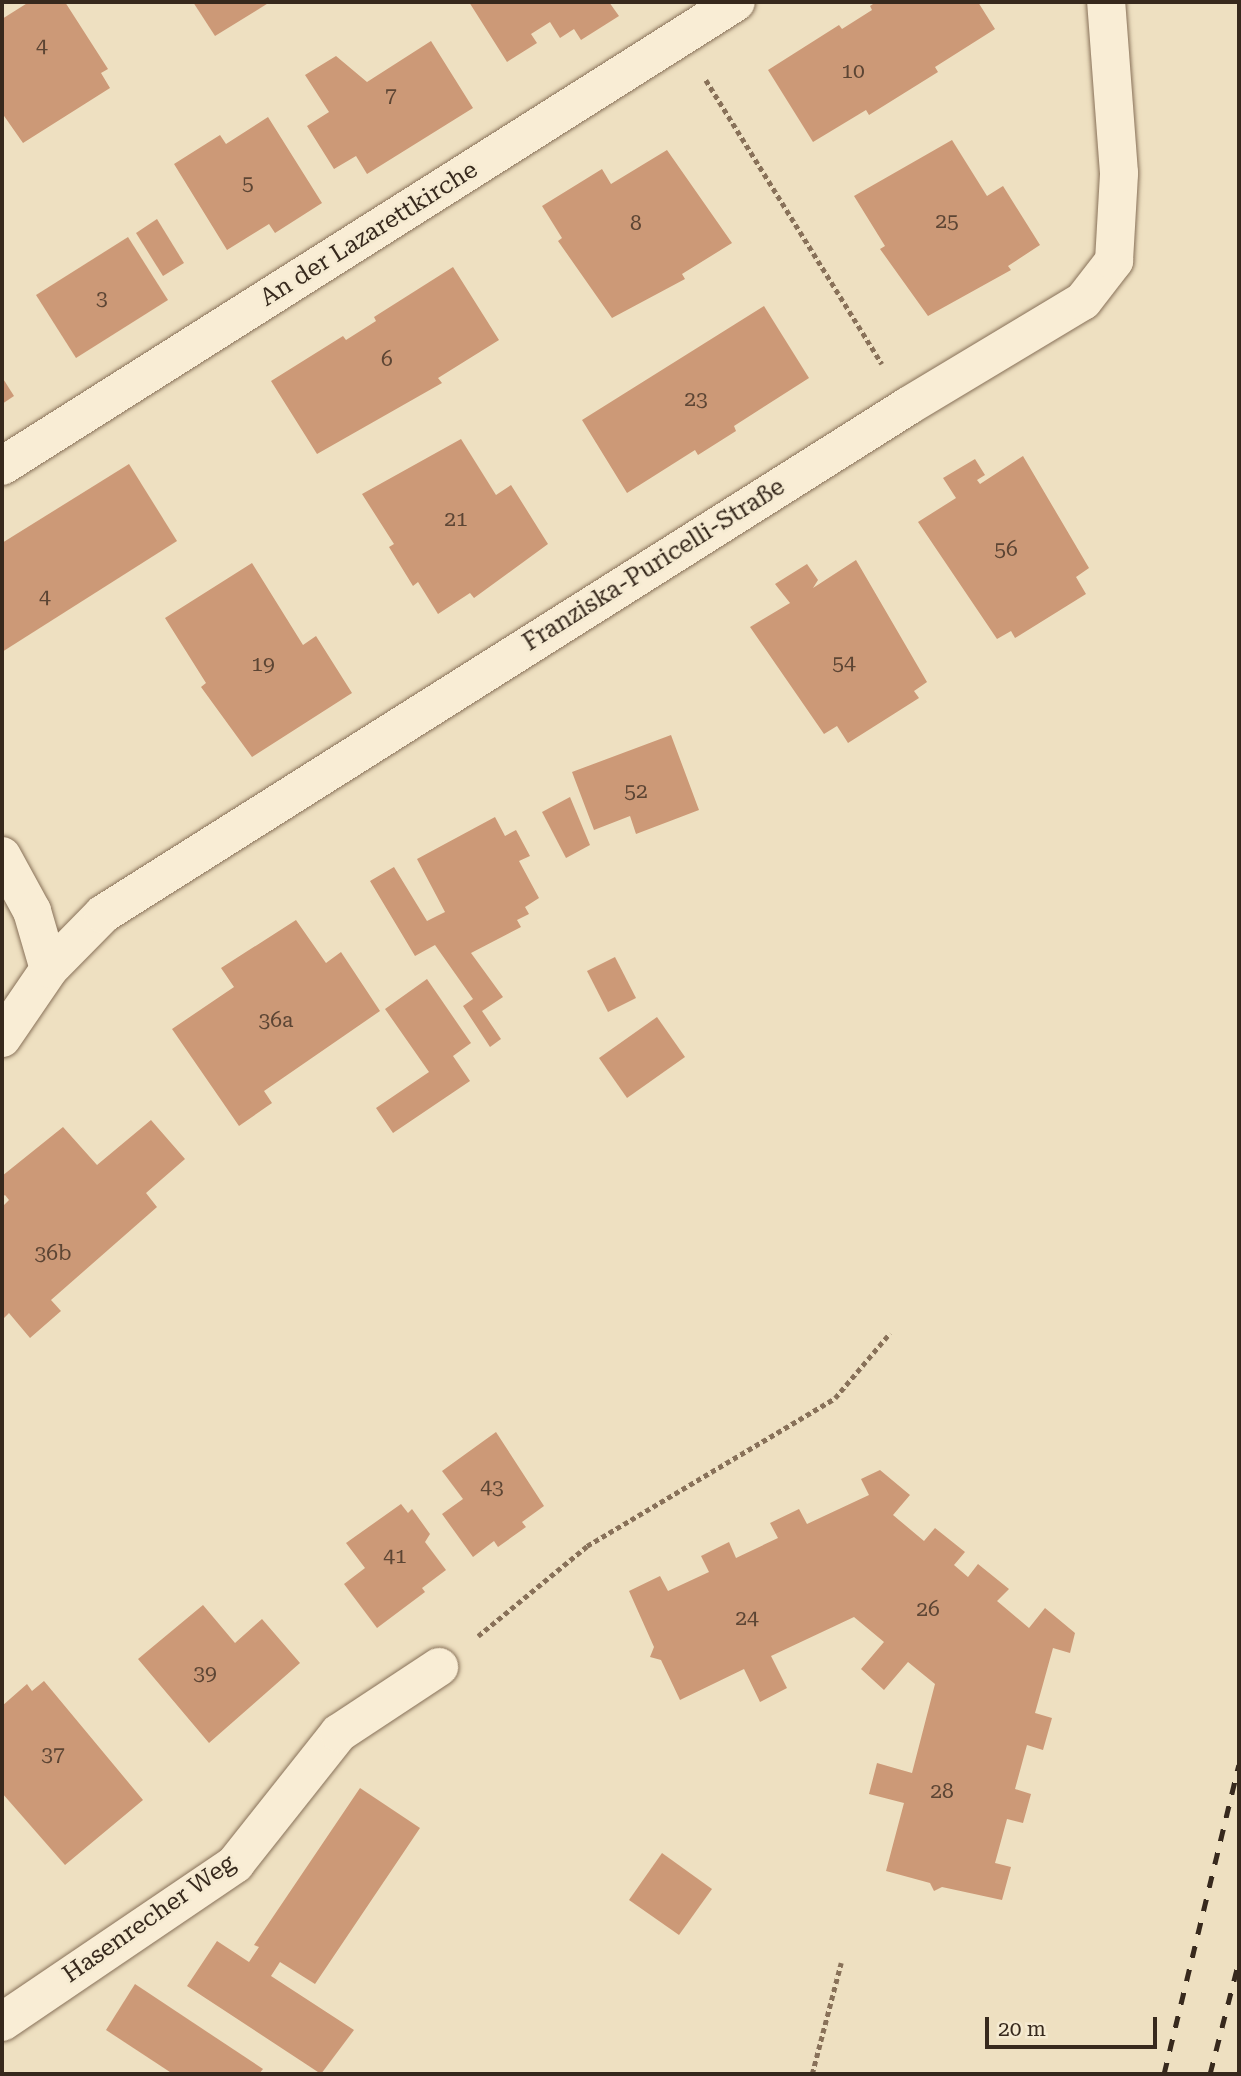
<!DOCTYPE html>
<html>
<head>
<meta charset="utf-8">
<style>
	body { margin:0 }
	#map { position:relative; width:1241px; height:2076px; overflow:hidden; background:#eee0c1; font-family:"Roboto Serif",serif }
	div>[style] { position:absolute }
	.building>* { inset:0; background:#c97 }
	.path>* { height:4.5px; margin-top:-2.25px; transform-origin:0; background:repeating-linear-gradient(90deg,#887159 0 5px,transparent 0 8.5px) }
	.roads { filter:drop-shadow(0 0 2px #887159) drop-shadow(0 0 2px #887159) }
	.street>* { height:38px; margin:-19px; padding:0 19px; transform-origin:19px; border-radius:19px; background:#f9edd5 }
	.rail>* { height:5px; margin-top:-2.5px; transform-origin:0; background:repeating-linear-gradient(90deg,#37291d 0 12px,transparent 0 24px) }
	span { translate:-50% -50%; white-space:nowrap; text-align:center; line-height:1.15; -webkit-text-stroke:5px #f5ead1; paint-order:stroke }
	.number-label { font-size:21px; color:#5c4534 }
	.number-label span { -webkit-text-stroke-width:0 }
	.street-label { font-size:24px; color:#37291d }
	.frame { position:absolute; inset:0; border:4px solid #37291d; pointer-events:none }
	.scale { position:absolute; left:985px; top:2017px; width:172px; height:32px; box-sizing:border-box; border:4px solid #37291d; border-top:0; padding-left:9px; font-size:21px; line-height:24px; white-space:nowrap; color:#37291d; -webkit-text-stroke:5px #f5ead1; paint-order:stroke }
</style>
</head>
<body>
<div id="map">
	<div class="building">
		<i style="clip-path:polygon(29px 2px,65px 2px,108px 69px,101px 73px,110px 88px,23px 143px,2px 113px,2px 19px)"></i>
		<i style="clip-path:polygon(193px 2px,270px 2px,215px 36px)"></i>
		<i style="clip-path:polygon(469px 2px,609px 2px,619px 16px,581px 40px,574px 29px,560px 38px,550px 22px,531px 34px,537px 43px,507px 62px)"></i>
		<i style="clip-path:polygon(876px 2px,978px 2px,995px 29px,935px 67px,938px 72px,869px 115px,866px 110px,813px 142px,768px 70px,839px 25px,842px 29px,872px 10px,870px 6px)"></i>
		<i style="clip-path:polygon(431px 41px,473px 108px,367px 174px,356px 156px,334px 169px,307px 126px,329px 112px,305px 75px,336px 56px,367px 82px)"></i>
		<i style="clip-path:polygon(268px 117px,322px 203px,275px 233px,269px 224px,227px 250px,174px 164px,220px 135px,226px 144px)"></i>
		<i style="clip-path:polygon(952px 140px,987px 196px,1003px 186px,1040px 245px,1008px 266px,1011px 270px,928px 316px,880px 249px,885px 246px,854px 196px)"></i>
		<i style="clip-path:polygon(667px 150px,732px 243px,682px 274px,685px 279px,612px 318px,558px 241px,562px 238px,542px 206px,602px 169px,611px 184px)"></i>
		<i style="clip-path:polygon(157px 219px,184px 263px,163px 276px,136px 233px)"></i>
		<i style="clip-path:polygon(128px 237px,168px 300px,76px 358px,36px 295px)"></i>
		<i style="clip-path:polygon(453px 267px,499px 340px,438px 378px,442px 383px,317px 454px,271px 381px,343px 336px,346px 340px,376px 321px,374px 317px)"></i>
		<i style="clip-path:polygon(764px 306px,809px 378px,734px 426px,736px 431px,698px 455px,695px 450px,627px 493px,582px 420px)"></i>
		<i style="clip-path:polygon(2px 377px,14px 396px,2px 404px)"></i>
		<i style="clip-path:polygon(461px 439px,496px 495px,511px 485px,548px 544px,474px 598px,470px 593px,438px 614px,418px 582px,413px 586px,389px 547px,394px 544px,362px 494px)"></i>
		<i style="clip-path:polygon(1023px 456px,1089px 568px,1076px 577px,1086px 594px,1015px 638px,1011px 631px,997px 639px,918px 522px,956px 498px,943px 478px,975px 459px,985px 475px,977px 480px,980px 484px)"></i>
		<i style="clip-path:polygon(129px 464px,177px 541px,2px 652px,2px 543px)"></i>
		<i style="clip-path:polygon(856px 560px,927px 682px,914px 691px,919px 698px,848px 743px,837px 726px,824px 734px,750px 627px,790px 603px,775px 584px,807px 564px,818px 580px,813px 588px)"></i>
		<i style="clip-path:polygon(252px 563px,303px 645px,316px 636px,352px 693px,252px 757px,201px 687px,206px 683px,165px 618px)"></i>
		<i style="clip-path:polygon(671px 735px,699px 810px,636px 834px,630px 816px,594px 830px,572px 772px)"></i>
		<i style="clip-path:polygon(570px 797px,590px 845px,566px 858px,542px 812px)"></i>
		<i style="clip-path:polygon(495px 817px,505px 836px,516px 830px,530px 856px,519px 861px,539px 898px,525px 907px,529px 914px,517px 920px,521px 927px,471px 953px,503px 997px,482px 1011px,501px 1039px,490px 1047px,463px 1006px,473px 999px,435px 945px,415px 956px,370px 881px,394px 867px,427px 921px,445px 912px,417px 859px)"></i>
		<i style="clip-path:polygon(296px 920px,326px 963px,341px 952px,380px 1011px,264px 1091px,272px 1103px,239px 1126px,172px 1029px,234px 987px,221px 968px)"></i>
		<i style="clip-path:polygon(615px 957px,636px 998px,608px 1012px,587px 971px)"></i>
		<i style="clip-path:polygon(427px 979px,471px 1043px,453px 1056px,470px 1081px,393px 1133px,376px 1108px,429px 1072px,385px 1009px)"></i>
		<i style="clip-path:polygon(657px 1017px,685px 1057px,627px 1098px,599px 1058px)"></i>
		<i style="clip-path:polygon(151px 1120px,185px 1159px,146px 1193px,157px 1207px,51px 1300px,61px 1311px,30px 1338px,9px 1313px,2px 1320px,2px 1207px,9px 1200px,5px 1195px,2px 1197px,2px 1176px,63px 1127px,97px 1165px)"></i>
		<i style="clip-path:polygon(496px 1432px,544px 1506px,522px 1522px,526px 1527px,498px 1547px,494px 1541px,473px 1557px,442px 1514px,463px 1499px,442px 1471px)"></i>
		<i style="clip-path:polygon(880px 1470px,910px 1495px,893px 1515px,924px 1541px,935px 1528px,965px 1552px,954px 1565px,968px 1577px,978px 1564px,1009px 1589px,997px 1601px,1029px 1628px,1045px 1608px,1075px 1633px,1070px 1653px,1053px 1648px,1035px 1713px,1052px 1718px,1043px 1750px,1027px 1745px,1015px 1789px,1031px 1794px,1023px 1823px,1007px 1819px,995px 1863px,1011px 1867px,1002px 1900px,942px 1887px,934px 1891px,930px 1883px,886px 1871px,904px 1803px,869px 1794px,877px 1763px,912px 1773px,935px 1684px,908px 1662px,884px 1690px,861px 1669px,884px 1642px,854px 1617px,771px 1656px,787px 1688px,760px 1702px,744px 1669px,680px 1700px,661px 1660px,650px 1657px,654px 1647px,629px 1591px,660px 1576px,668px 1591px,709px 1572px,701px 1556px,729px 1542px,736px 1558px,778px 1538px,770px 1523px,799px 1509px,807px 1524px,869px 1495px,861px 1479px)"></i>
		<i style="clip-path:polygon(401px 1504px,408px 1513px,412px 1509px,430px 1534px,425px 1542px,446px 1570px,422px 1588px,425px 1592px,377px 1628px,344px 1584px,365px 1568px,346px 1543px)"></i>
		<i style="clip-path:polygon(203px 1605px,235px 1643px,262px 1619px,300px 1663px,209px 1743px,138px 1659px)"></i>
		<i style="clip-path:polygon(44px 1681px,143px 1800px,65px 1865px,2px 1793px,2px 1706px,27px 1684px,32px 1691px)"></i>
		<i style="clip-path:polygon(360px 1788px,420px 1828px,315px 1984px,280px 1962px,271px 1976px,354px 2030px,321px 2074px,187px 1986px,217px 1941px,249px 1962px,259px 1947px,254px 1945px)"></i>
		<i style="clip-path:polygon(662px 1853px,712px 1889px,679px 1935px,629px 1900px)"></i>
		<i style="clip-path:polygon(135px 1984px,263px 2069px,259px 2074px,173px 2074px,106px 2030px)"></i>
	</div>
	<div class="path">
		<i style="left:706px;top:80px;width:334px;rotate:58.2deg"></i>
		<i style="left:478px;top:1636px;width:141px;rotate:-39.5deg"></i>
		<i style="left:587px;top:1546px;width:289px;rotate:-30.8deg"></i>
		<i style="left:835px;top:1398px;width:85px;rotate:-49.8deg"></i>
		<i style="left:812px;top:2074px;width:115px;rotate:-75.4deg"></i>
	</div>
	<div class="roads">
		<div class="street">
			<i style="left:2px;top:466px;width:868px;rotate:-32.3deg"></i>
			<i style="left:2px;top:856px;width:63px;rotate:61.4deg"></i>
			<i style="left:32px;top:911px;width:60px;rotate:73.7deg"></i>
			<i style="left:2px;top:1038px;width:83px;rotate:-55.7deg"></i>
			<i style="left:49px;top:969px;width:77px;rotate:-45.5deg"></i>
			<i style="left:103px;top:914px;width:952px;rotate:-32.25deg"></i>
			<i style="left:908px;top:406px;width:204px;rotate:-31deg"></i>
			<i style="left:1083px;top:301px;width:51px;rotate:-52.2deg"></i>
			<i style="left:1114px;top:261px;width:88px;rotate:-86.7deg"></i>
			<i style="left:1119px;top:173px;width:171px;rotate:-94.3deg"></i>
			<i style="left:2px;top:2022px;width:282px;rotate:-34.1deg"></i>
			<i style="left:235px;top:1864px;width:167px;rotate:-51.6deg"></i>
			<i style="left:339px;top:1733px;width:120px;rotate:-33.4deg"></i>
		</div>
	</div>
	<div class="rail">
		<i style="left:1164px;top:2074px;width:318px;rotate:-76.4deg"></i>
		<i style="left:1210px;top:2074px;width:117px;rotate:-75.6deg"></i>
	</div>
	<div class="number-label">
		<span style="left:42px;top:46px">4</span>
		<span style="left:853px;top:71px">10</span>
		<span style="left:391px;top:95px">7</span>
		<span style="left:248px;top:183px">5</span>
		<span style="left:947px;top:221px">25</span>
		<span style="left:636px;top:223px">8</span>
		<span style="left:102px;top:298px">3</span>
		<span style="left:387px;top:359px">6</span>
		<span style="left:696px;top:399px">23</span>
		<span style="left:456px;top:519px">21</span>
		<span style="left:1006px;top:549px">56</span>
		<span style="left:45px;top:597px">4</span>
		<span style="left:844px;top:663px">54</span>
		<span style="left:263px;top:664px">19</span>
		<span style="left:636px;top:791px">52</span>
		<span style="left:276px;top:1020px">36a</span>
		<span style="left:53px;top:1253px">36b</span>
		<span style="left:492px;top:1487px">43</span>
		<span style="left:395px;top:1556px">41</span>
		<span style="left:928px;top:1609px">26</span>
		<span style="left:747px;top:1618px">24</span>
		<span style="left:205px;top:1673px">39</span>
		<span style="left:53px;top:1754px">37</span>
		<span style="left:942px;top:1791px">28</span>
	</div>
	<div class="street-label">
		<span style="left:369px;top:234px;rotate:-32deg">An der Lazarettkirche</span>
		<span style="left:654px;top:565px;rotate:-32deg">Franziska-Puricelli-Straße</span>
		<span style="left:149px;top:1919px;rotate:-35deg">Hasenrecher Weg</span>
	</div>
	<div class="frame"></div>
	<div class="scale">20 m</div>
</div>
</body>
</html>
